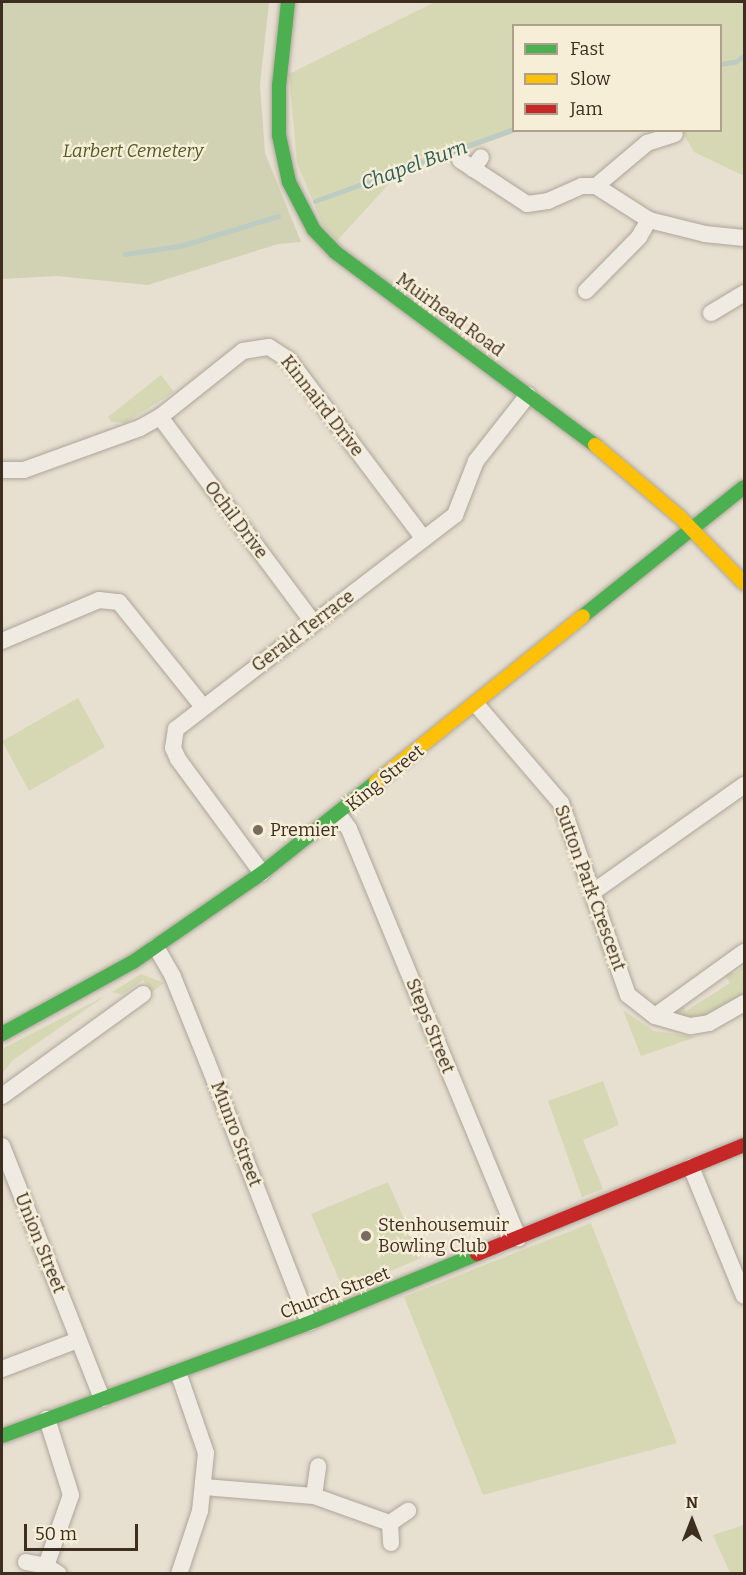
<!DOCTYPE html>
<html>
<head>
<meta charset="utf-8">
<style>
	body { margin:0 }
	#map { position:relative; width:746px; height:1575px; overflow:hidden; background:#e7e0d1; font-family:Bitter,serif }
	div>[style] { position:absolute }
	.green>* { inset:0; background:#d6d7b3 }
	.cemetery>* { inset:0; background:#d1d1b3 }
	.stream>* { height:4.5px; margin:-2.25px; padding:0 2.25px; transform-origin:2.25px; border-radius:2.25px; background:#bcccc2 }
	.roads { filter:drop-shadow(0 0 2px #ada599) drop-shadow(0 0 2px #ada599) }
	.street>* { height:16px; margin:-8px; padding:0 8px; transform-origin:8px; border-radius:8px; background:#efebe3 }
	.fast>* { height:14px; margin:-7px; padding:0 7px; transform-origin:7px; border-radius:7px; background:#4caf50 }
	.slow>* { height:14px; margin:-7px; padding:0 7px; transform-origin:7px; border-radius:7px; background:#ffc107 }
	.jam>* { height:14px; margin:-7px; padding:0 7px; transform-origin:7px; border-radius:7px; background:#c62828 }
	.dots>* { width:16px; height:16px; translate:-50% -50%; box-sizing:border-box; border:3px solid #f7eed8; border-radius:50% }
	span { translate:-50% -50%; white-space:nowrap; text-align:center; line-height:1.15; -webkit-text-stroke:4.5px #f7eed8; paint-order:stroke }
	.park-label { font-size:18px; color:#4d5a26; font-style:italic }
	.street-label { font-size:18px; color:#3d2e20 }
	.poi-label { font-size:18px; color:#3d2e20 }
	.left { translate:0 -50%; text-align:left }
	.water-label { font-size:20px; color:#2f5d5a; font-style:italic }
	.frame { position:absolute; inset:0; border:3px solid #3d2e20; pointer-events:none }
	.legend { position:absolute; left:512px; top:24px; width:210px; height:108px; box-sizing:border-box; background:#f7eed8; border:2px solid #ada18e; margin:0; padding:8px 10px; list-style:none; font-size:18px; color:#3d2e20 }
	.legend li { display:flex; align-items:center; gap:12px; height:30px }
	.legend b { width:30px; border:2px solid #ada18e }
	.north { position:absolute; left:662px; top:1491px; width:60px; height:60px; -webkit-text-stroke:4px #f7eed8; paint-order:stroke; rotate:0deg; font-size:16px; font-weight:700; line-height:24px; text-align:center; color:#3d2e20 }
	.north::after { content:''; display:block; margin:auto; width:21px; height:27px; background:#3d2e20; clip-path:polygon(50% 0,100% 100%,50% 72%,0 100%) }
	.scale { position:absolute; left:24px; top:1524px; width:114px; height:27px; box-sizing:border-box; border:3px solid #3d2e20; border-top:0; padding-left:8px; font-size:18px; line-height:21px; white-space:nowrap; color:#3d2e20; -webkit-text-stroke:4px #f7eed8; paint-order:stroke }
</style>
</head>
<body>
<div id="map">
	<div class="green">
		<i style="clip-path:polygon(435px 2px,744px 2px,744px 176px,694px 152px,682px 131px,720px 130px,720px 26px,514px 26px,514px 130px,519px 131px,396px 176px,337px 241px,323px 225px,297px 163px,289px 74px)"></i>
		<i style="clip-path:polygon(161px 375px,174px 392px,125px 423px,111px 422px,108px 417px)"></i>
		<i style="clip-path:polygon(78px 698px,105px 747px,29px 791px,2px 741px)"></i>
		<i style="clip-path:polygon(744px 966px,744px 998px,701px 1020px,670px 1015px,681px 1003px,686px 1011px,730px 983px,724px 973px,735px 973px)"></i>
		<i style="clip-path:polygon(141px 974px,164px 983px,152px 992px,143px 980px,122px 995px,112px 992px)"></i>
		<i style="clip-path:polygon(105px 996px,13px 1060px,2px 1074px,2px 1049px)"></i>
		<i style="clip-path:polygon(623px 1010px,654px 1031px,696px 1037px,641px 1056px)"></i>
		<i style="clip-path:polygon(603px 1081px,619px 1125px,583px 1140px,603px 1189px,582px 1197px,548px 1101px)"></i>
		<i style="clip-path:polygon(388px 1182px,421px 1258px,344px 1291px,311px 1214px)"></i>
		<i style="clip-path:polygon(591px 1223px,677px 1443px,483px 1495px,404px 1297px)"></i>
		<i style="clip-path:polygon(744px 1525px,744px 1573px,730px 1573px,713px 1535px)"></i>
	</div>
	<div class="cemetery">
		<i style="clip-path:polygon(2px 2px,269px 2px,260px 85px,265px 153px,301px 242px,278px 244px,148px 285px,56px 276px,2px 279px)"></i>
	</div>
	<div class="stream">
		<i style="left:720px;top:64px;width:15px;rotate:-8deg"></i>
		<i style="left:735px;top:62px;width:11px;rotate:-34deg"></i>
		<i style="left:315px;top:201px;width:212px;rotate:-19.9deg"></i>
		<i style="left:125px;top:254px;width:56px;rotate:-8.3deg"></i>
		<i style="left:180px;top:246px;width:102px;rotate:-17deg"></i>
	</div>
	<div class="roads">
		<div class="street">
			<i style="left:460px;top:160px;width:80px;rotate:33.3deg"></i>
			<i style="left:527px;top:204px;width:21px;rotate:-8deg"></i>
			<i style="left:548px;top:201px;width:37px;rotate:-24deg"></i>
			<i style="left:582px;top:186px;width:14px"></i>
			<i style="left:596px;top:186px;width:63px;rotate:32.7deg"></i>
			<i style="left:649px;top:220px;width:58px;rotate:14deg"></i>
			<i style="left:705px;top:234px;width:39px;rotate:6deg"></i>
			<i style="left:473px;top:169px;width:14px;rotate:-56deg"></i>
			<i style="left:596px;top:186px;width:67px;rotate:-40.1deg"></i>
			<i style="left:647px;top:143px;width:29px;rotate:-18deg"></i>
			<i style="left:586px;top:291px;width:76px;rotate:-45.5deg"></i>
			<i style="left:639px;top:237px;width:20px;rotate:-60deg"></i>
			<i style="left:711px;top:313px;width:39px;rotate:-31deg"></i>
			<i style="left:160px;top:417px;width:256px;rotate:53.3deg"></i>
			<i style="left:2px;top:470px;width:22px"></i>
			<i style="left:24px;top:470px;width:123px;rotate:-19.9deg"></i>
			<i style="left:140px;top:428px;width:23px;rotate:-29deg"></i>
			<i style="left:160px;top:417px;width:106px;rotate:-38.5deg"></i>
			<i style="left:243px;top:351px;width:26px;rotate:-9deg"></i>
			<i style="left:269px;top:347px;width:24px;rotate:33deg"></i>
			<i style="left:289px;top:360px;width:224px;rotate:53deg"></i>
			<i style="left:2px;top:641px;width:105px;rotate:-22.9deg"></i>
			<i style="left:99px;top:600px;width:20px;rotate:6deg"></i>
			<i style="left:119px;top:602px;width:134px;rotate:51.3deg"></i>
			<i style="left:476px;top:704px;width:130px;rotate:49.4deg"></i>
			<i style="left:561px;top:803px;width:203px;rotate:70.8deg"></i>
			<i style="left:628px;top:995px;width:34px;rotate:38deg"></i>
			<i style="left:655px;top:1016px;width:37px;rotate:16deg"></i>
			<i style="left:691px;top:1026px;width:18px;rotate:-9deg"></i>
			<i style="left:709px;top:1023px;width:40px;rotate:-29.7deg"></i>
			<i style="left:339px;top:815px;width:17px;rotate:54deg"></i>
			<i style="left:349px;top:829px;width:443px;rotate:67.5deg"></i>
			<i style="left:262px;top:873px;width:142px;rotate:-126.4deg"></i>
			<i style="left:178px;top:759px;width:12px;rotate:-114deg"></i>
			<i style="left:173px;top:748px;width:19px;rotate:-81deg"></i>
			<i style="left:176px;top:729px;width:352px;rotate:-37.5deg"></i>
			<i style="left:455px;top:515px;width:58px;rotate:-68.7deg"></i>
			<i style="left:476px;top:461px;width:84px;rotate:-51.8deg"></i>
			<i style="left:593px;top:892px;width:185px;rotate:-35.3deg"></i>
			<i style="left:156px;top:947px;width:34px;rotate:60deg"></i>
			<i style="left:173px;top:977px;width:91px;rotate:68deg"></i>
			<i style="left:207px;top:1061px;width:281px;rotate:68.7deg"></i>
			<i style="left:655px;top:1016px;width:110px;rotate:-35.7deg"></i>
			<i style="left:2px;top:1096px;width:174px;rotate:-35.9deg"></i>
			<i style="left:2px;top:1146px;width:272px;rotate:68.4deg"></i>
			<i style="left:691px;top:1167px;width:139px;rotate:67.7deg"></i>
			<i style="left:2px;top:1369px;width:81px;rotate:-20.9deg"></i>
			<i style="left:178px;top:1372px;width:86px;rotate:70.9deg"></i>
			<i style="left:206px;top:1453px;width:58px;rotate:95.9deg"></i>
			<i style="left:200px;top:1511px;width:66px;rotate:108.4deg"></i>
			<i style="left:204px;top:1487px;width:110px;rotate:4.7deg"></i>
			<i style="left:314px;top:1496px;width:81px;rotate:19.6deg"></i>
			<i style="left:390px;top:1523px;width:22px;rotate:-34deg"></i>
			<i style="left:314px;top:1496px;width:30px;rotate:-82deg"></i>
			<i style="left:390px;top:1523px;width:20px;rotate:87deg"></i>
			<i style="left:26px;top:1562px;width:20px;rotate:11deg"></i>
			<i style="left:46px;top:1566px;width:75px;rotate:-70.6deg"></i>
			<i style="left:71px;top:1495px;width:80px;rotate:-107.5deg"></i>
			<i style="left:46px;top:1566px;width:15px;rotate:32deg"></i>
		</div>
		<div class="fast">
			<i style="left:288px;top:2px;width:84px;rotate:96.1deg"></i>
			<i style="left:279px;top:86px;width:49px;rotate:90deg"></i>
			<i style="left:279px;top:135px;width:48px;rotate:78deg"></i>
			<i style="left:289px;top:182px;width:54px;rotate:62.5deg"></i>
			<i style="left:314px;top:230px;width:30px;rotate:46deg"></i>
			<i style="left:335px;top:252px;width:324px;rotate:36.6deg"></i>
			<i style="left:583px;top:616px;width:206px;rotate:-38.7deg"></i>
			<i style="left:2px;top:1034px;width:149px;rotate:-28.8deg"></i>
			<i style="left:133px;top:962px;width:157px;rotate:-34.6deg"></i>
			<i style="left:262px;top:873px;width:146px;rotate:-38.6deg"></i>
			<i style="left:2px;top:1436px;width:327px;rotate:-20.2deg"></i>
			<i style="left:309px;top:1323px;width:182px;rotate:-22.3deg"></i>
		</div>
		<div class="slow">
			<i style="left:595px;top:445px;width:111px;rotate:40.3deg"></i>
			<i style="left:680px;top:517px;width:92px;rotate:45.9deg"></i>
			<i style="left:376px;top:782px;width:265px;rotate:-38.7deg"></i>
		</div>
		<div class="jam">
			<i style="left:477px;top:1254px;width:288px;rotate:-22.2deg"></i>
		</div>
	</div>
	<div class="dots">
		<i style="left:258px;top:830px;background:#786c5e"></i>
		<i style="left:366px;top:1236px;background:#786c5e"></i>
	</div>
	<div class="park-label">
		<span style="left:133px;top:151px">Larbert Cemetery</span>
	</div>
	<div class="street-label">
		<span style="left:450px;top:315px;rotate:36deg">Muirhead Road</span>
		<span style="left:322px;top:406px;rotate:52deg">Kinnaird Drive</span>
		<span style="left:236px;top:520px;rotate:53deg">Ochil Drive</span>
		<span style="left:303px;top:631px;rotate:-37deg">Gerald Terrace</span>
		<span style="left:385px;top:778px;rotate:-39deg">King Street</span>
		<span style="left:590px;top:888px;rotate:70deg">Sutton Park Crescent</span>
		<span style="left:430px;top:1026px;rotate:68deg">Steps Street</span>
		<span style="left:236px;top:1134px;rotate:69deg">Munro Street</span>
		<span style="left:40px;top:1243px;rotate:68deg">Union Street</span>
		<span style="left:335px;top:1293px;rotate:-21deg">Church Street</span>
	</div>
	<div class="poi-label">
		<span class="left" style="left:270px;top:830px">Premier</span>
		<span class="left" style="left:378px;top:1236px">Stenhousemuir<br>Bowling Club</span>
	</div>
	<div class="water-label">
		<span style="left:414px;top:165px;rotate:-20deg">Chapel Burn</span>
	</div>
	<div class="frame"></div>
	<ul class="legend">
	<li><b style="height:8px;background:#4caf50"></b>Fast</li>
	<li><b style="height:8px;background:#ffc107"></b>Slow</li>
	<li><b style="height:8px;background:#c62828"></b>Jam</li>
	</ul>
	<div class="north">N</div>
	<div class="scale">50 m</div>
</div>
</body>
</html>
